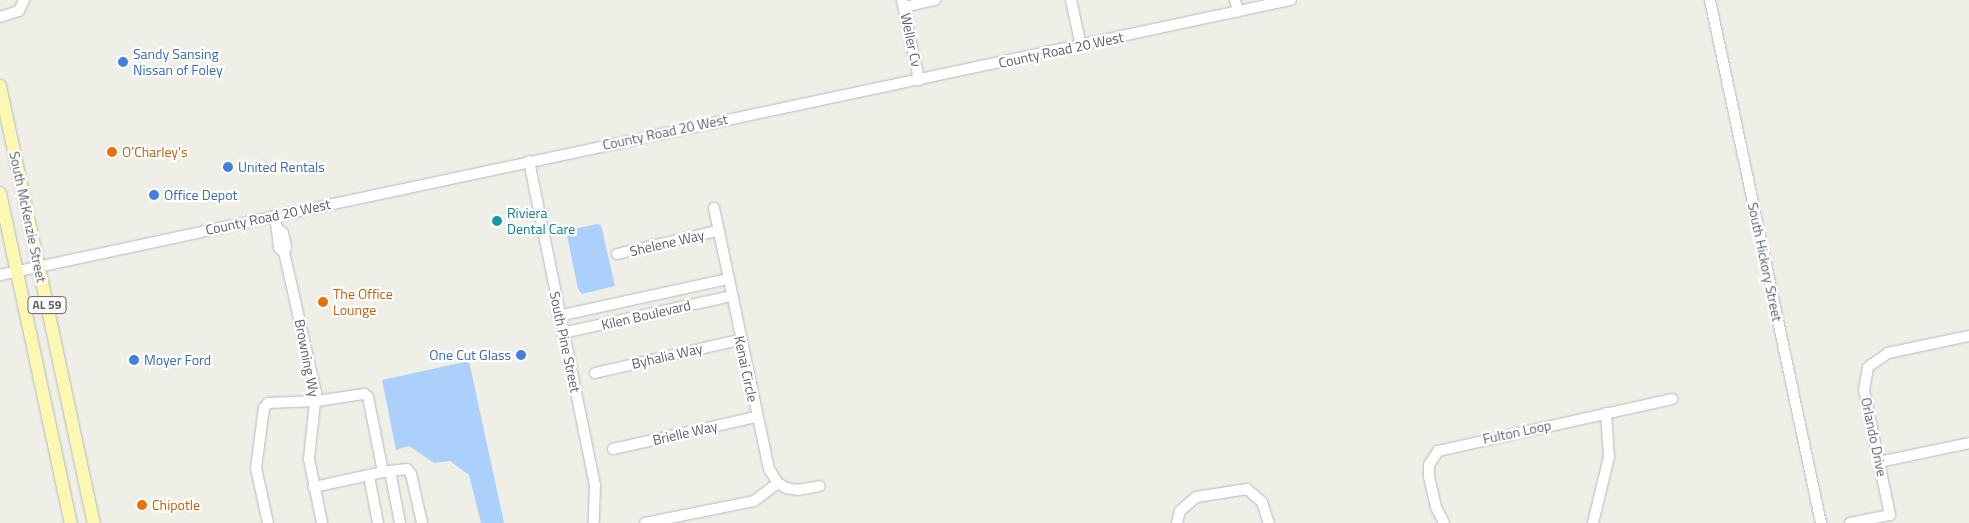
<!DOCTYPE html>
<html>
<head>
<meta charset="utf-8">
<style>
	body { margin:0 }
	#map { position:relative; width:1969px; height:523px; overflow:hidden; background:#f0efe7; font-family:"Titillium Web",sans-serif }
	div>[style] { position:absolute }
	.water>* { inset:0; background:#acd0fc }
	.roads { filter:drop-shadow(0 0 1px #b7b9bd) drop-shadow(0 0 1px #b7b9bd) }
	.minor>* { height:10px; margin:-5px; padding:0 5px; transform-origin:5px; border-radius:5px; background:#fff }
	.major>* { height:12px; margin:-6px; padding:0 6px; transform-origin:6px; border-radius:6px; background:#fcf8b1 }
	.dots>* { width:14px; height:14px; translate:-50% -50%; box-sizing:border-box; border:2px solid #fff; border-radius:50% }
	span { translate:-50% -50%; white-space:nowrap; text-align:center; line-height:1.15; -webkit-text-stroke:4.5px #fff; paint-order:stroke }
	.shield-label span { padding:1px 4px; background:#fff; border:1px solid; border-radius:4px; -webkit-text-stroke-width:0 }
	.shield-label { font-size:12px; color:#5f6167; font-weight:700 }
	.street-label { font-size:14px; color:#5f6167 }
	.shop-label { font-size:14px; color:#366cbe }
	.left { translate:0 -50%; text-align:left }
	.right { translate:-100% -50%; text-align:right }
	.food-label { font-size:14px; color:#c56008 }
	.culture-label { font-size:14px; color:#0d838f }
</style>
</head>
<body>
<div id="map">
	<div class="water">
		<i style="clip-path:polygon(597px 224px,601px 225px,615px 286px,582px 294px,578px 289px,567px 235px,569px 230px)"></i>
		<i style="clip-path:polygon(469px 361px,504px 523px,481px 523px,469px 475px,450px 461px,434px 463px,409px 446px,396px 450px,382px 380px)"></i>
	</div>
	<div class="roads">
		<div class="minor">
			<i style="left:902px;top:0;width:82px;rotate:78deg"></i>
			<i style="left:1071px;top:0;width:47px;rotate:77.7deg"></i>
			<i style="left:1235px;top:0;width:12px;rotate:76deg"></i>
			<i style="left:1710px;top:0;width:535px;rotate:78.02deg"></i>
			<i style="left:904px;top:7px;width:32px;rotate:-13deg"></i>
			<i style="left:0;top:17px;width:20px;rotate:-18deg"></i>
			<i style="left:19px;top:11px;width:12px;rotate:-66deg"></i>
			<i style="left:529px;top:161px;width:331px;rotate:78.5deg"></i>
			<i style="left:595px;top:485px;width:38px;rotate:92deg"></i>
			<i style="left:714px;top:208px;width:267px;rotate:78.1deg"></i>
			<i style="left:769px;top:469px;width:17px;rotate:57deg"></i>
			<i style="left:778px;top:483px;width:9px;rotate:32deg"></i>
			<i style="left:786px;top:488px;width:12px;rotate:9deg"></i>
			<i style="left:798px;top:490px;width:22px;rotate:-10deg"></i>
			<i style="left:275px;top:215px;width:33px;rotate:83deg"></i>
			<i style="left:279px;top:248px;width:6px;rotate:39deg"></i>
			<i style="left:284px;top:252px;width:5px;rotate:-68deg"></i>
			<i style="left:286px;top:247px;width:14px;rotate:-102deg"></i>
			<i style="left:283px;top:233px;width:5px;rotate:-143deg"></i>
			<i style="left:284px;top:252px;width:145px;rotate:77.2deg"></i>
			<i style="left:316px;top:393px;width:66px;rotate:96.1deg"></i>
			<i style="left:309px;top:459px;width:65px;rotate:78.5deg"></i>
			<i style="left:617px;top:254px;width:103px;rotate:-13deg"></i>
			<i style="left:0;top:275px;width:1320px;rotate:-12.03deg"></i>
			<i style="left:558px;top:316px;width:173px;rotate:-12.3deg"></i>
			<i style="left:562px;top:333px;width:173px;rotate:-12.3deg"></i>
			<i style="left:595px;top:373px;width:148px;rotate:-12.9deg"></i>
			<i style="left:613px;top:449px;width:147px;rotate:-12.6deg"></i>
			<i style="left:1879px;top:462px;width:92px;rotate:-11.9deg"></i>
			<i style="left:390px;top:471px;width:53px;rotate:79.1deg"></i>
			<i style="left:383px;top:472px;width:24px;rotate:-7deg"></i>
			<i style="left:407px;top:469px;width:6px;rotate:51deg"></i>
			<i style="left:411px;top:474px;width:50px;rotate:77.3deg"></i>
			<i style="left:369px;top:476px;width:48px;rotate:79.2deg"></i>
			<i style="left:268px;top:523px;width:56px;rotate:-102.3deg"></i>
			<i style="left:256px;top:468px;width:61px;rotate:-82.4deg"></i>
			<i style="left:264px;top:408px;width:6px;rotate:-51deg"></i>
			<i style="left:268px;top:403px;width:49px;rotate:-2.3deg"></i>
			<i style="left:317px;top:401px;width:48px;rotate:-8.5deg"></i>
			<i style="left:364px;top:394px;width:5px;rotate:37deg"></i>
			<i style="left:368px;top:397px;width:76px;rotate:78.7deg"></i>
			<i style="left:383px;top:472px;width:71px;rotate:167.7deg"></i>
			<i style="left:645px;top:523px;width:111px;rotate:-11.4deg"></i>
			<i style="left:754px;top:501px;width:30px;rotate:-37deg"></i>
			<i style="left:1177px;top:523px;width:12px;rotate:-76deg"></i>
			<i style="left:1180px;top:511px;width:21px;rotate:-41deg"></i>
			<i style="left:1196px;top:497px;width:52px;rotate:-8.9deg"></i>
			<i style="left:1247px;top:489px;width:20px;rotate:41deg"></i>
			<i style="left:1262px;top:502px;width:22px;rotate:72deg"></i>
			<i style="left:1444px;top:523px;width:18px;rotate:-117deg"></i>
			<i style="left:1436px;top:507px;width:32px;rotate:-103deg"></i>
			<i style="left:1429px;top:476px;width:11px;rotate:-90deg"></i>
			<i style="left:1429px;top:465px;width:17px;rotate:-57deg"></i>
			<i style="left:1438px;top:451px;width:240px;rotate:-12.5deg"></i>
			<i style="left:1593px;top:523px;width:68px;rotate:-76.4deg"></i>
			<i style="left:1609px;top:457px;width:44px;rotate:-93.9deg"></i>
			<i style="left:1850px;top:523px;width:41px;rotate:-11.3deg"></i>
			<i style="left:1890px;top:515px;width:128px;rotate:-101.7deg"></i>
			<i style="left:1864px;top:390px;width:23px;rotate:-80deg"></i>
			<i style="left:1868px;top:367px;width:24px;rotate:-35deg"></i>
			<i style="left:1888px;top:353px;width:83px;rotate:-11.9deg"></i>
		</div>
		<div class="major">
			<i style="left:0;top:86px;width:447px;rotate:77.9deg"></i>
			<i style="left:0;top:193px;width:338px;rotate:77.9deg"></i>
		</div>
	</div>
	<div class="dots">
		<i style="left:123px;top:62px;background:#3f7fe0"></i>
		<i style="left:112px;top:152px;background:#e8710a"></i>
		<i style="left:228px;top:167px;background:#3f7fe0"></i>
		<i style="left:154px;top:195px;background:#3f7fe0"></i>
		<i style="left:497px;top:221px;background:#0f9aa8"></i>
		<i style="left:323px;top:302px;background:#e8710a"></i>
		<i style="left:521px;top:355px;background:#3f7fe0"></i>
		<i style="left:134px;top:360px;background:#3f7fe0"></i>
		<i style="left:142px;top:505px;background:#e8710a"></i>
	</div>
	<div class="shield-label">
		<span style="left:47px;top:305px">AL 59</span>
	</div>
	<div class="street-label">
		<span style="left:911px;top:40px;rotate:78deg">Weller Cv</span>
		<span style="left:1061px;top:50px;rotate:-12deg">County Road 20 West</span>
		<span style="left:665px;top:132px;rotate:-12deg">County Road 20 West</span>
		<span style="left:28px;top:217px;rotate:78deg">South McKenzie Street</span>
		<span style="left:268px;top:217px;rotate:-12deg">County Road 20 West</span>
		<span style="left:667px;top:243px;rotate:-13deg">Shelene Way</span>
		<span style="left:1765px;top:262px;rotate:78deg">South Hickory Street</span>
		<span style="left:646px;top:315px;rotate:-13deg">Kilen Boulevard</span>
		<span style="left:565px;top:342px;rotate:78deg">South Pine Street</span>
		<span style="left:667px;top:356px;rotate:-13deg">Byhalia Way</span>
		<span style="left:307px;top:358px;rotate:79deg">Browning Wy</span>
		<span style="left:746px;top:369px;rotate:78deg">Kenai Circle</span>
		<span style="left:1517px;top:432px;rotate:-12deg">Fulton Loop</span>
		<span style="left:685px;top:433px;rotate:-13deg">Brielle Way</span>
		<span style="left:1874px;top:437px;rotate:78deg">Orlando Drive</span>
	</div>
	<div class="shop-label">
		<span class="left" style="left:133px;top:62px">Sandy Sansing<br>Nissan of Foley</span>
		<span class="left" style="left:238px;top:167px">United Rentals</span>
		<span class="left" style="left:164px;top:195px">Office Depot</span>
		<span class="right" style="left:511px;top:355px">One Cut Glass</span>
		<span class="left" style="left:144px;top:360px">Moyer Ford</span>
	</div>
	<div class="food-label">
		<span class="left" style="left:122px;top:152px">O'Charley's</span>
		<span class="left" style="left:333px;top:302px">The Office<br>Lounge</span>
		<span class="left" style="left:152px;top:505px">Chipotle</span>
	</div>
	<div class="culture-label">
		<span class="left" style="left:507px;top:221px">Riviera<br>Dental Care</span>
	</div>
</div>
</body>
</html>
